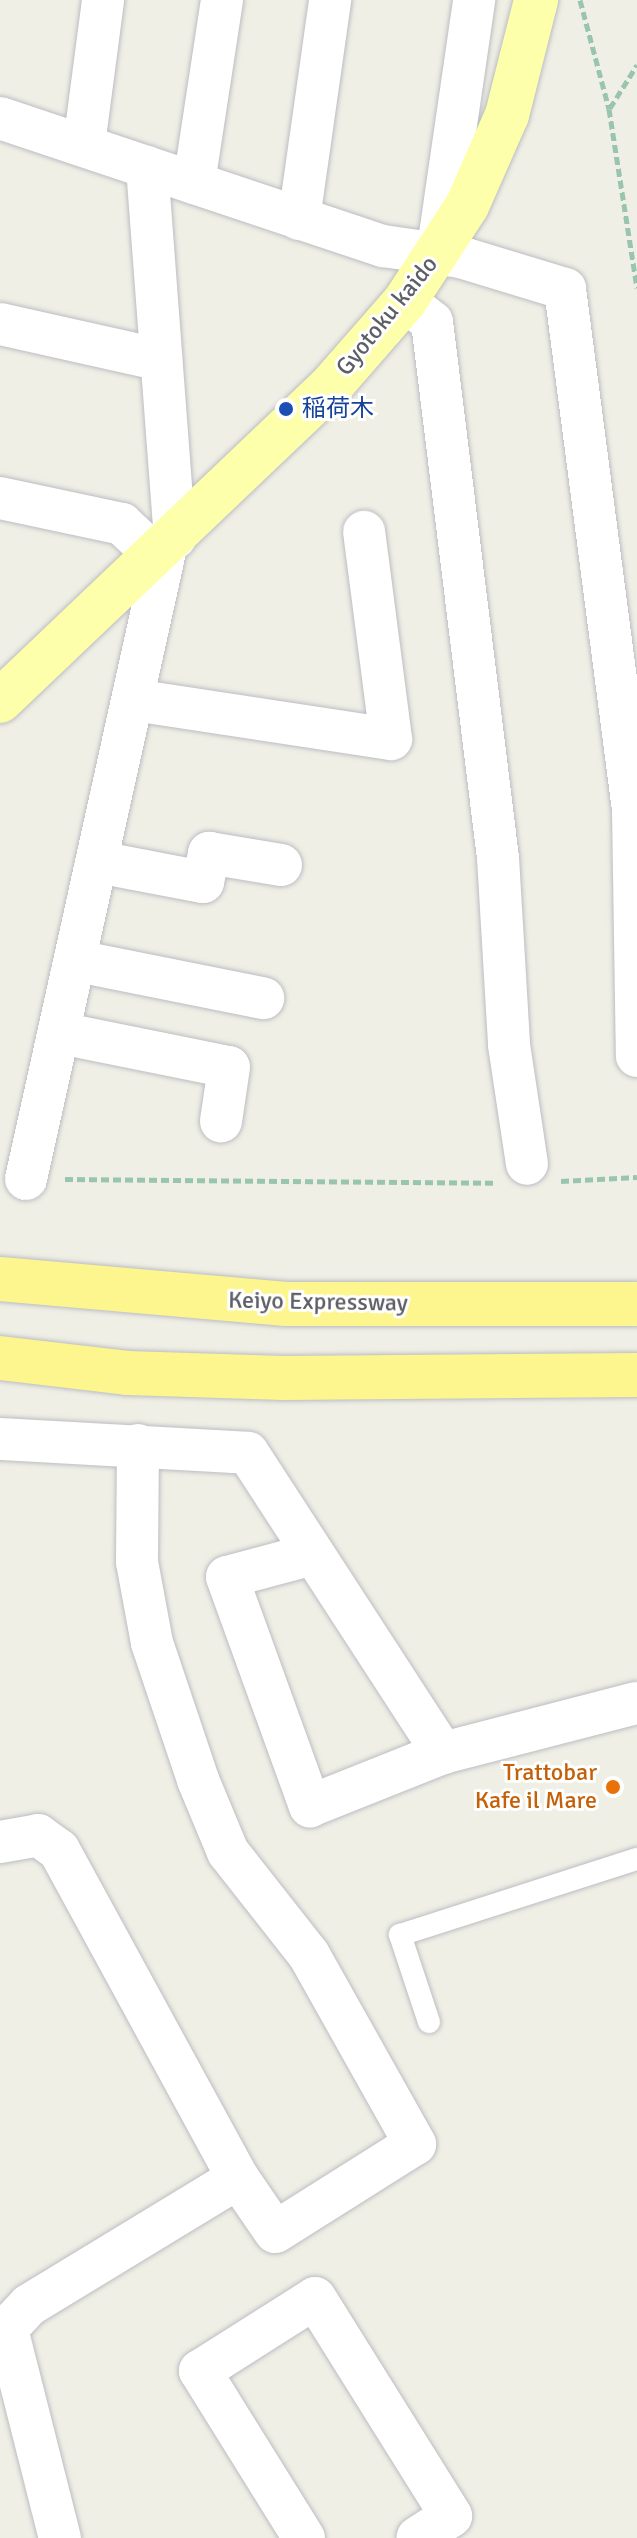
<!DOCTYPE html>
<html>
<head>
<meta charset="utf-8">
<style>
	body { margin:0 }
	#map { position:relative; width:637px; height:2538px; overflow:hidden; background:#efefe5; font-family:Signika,"Noto Sans JP",sans-serif }
	div>[style] { position:absolute }
	.path>* { height:5px; margin-top:-2.5px; transform-origin:0; background:repeating-linear-gradient(90deg,#99c5ae 0 8px,transparent 0 12px) }
	.roads { filter:drop-shadow(0 0 2px #bcbdc3) drop-shadow(0 0 2px #bcbdc3) }
	.lane>* { height:22px; margin:-11px; padding:0 11px; transform-origin:11px; border-radius:11px; background:#fff }
	.street>* { height:42px; margin:-21px; padding:0 21px; transform-origin:21px; border-radius:21px; background:#fff }
	.primary>* { height:44px; margin:-22px; padding:0 22px; transform-origin:22px; border-radius:22px; background:#fdffaa }
	.highway>* { height:44px; margin:-22px; padding:0 22px; transform-origin:22px; border-radius:22px; background:#fdf68e }
	.dots>* { width:22px; height:22px; translate:-50% -50%; box-sizing:border-box; border:4px solid #fff; border-radius:50% }
	span { translate:-50% -50%; white-space:nowrap; text-align:center; line-height:1.15; -webkit-text-stroke:6px #fff; paint-order:stroke }
	.street-label { font-size:24px; color:#5d5f65 }
	.transit-label { font-size:24px; color:#164399 }
	.left { translate:0 -50%; text-align:left }
	.food-label { font-size:24px; color:#c56008 }
	.right { translate:-100% -50%; text-align:right }
</style>
</head>
<body>
<div id="map">
	<div class="path">
		<i style="left:580px;top:0;width:113px;rotate:75.1deg"></i>
		<i style="left:609px;top:109px;width:181px;rotate:81.1deg"></i>
		<i style="left:610px;top:108px;width:51px;rotate:-57.9deg"></i>
		<i style="left:65px;top:1179px;width:430px;rotate:0.5deg"></i>
		<i style="left:561px;top:1181px;width:76px;rotate:-3deg"></i>
	</div>
	<div class="roads">
		<div class="lane">
			<i style="left:429px;top:2022px;width:92px;rotate:-108.4deg"></i>
			<i style="left:400px;top:1935px;width:249px;rotate:-17.8deg"></i>
		</div>
		<div class="street">
			<i style="left:0;top:118px;width:404px;rotate:18.5deg"></i>
			<i style="left:383px;top:246px;width:78px;rotate:8.1deg"></i>
			<i style="left:460px;top:257px;width:110px;rotate:16.9deg"></i>
			<i style="left:565px;top:289px;width:525px;rotate:82.56deg"></i>
			<i style="left:633px;top:810px;width:246px;rotate:89.1deg"></i>
			<i style="left:84px;top:145px;width:146px;rotate:-82.5deg"></i>
			<i style="left:147px;top:167px;width:372px;rotate:85.7deg"></i>
			<i style="left:194px;top:183px;width:185px;rotate:-81.3deg"></i>
			<i style="left:299px;top:219px;width:221px;rotate:-81.9deg"></i>
			<i style="left:437px;top:255px;width:258px;rotate:-81.7deg"></i>
			<i style="left:405px;top:301px;width:34px;rotate:38deg"></i>
			<i style="left:432px;top:322px;width:540px;rotate:82.98deg"></i>
			<i style="left:498px;top:858px;width:187px;rotate:86.6deg"></i>
			<i style="left:509px;top:1045px;width:120px;rotate:81.4deg"></i>
			<i style="left:0;top:324px;width:165px;rotate:12.6deg"></i>
			<i style="left:0;top:498px;width:125px;rotate:12deg"></i>
			<i style="left:122px;top:524px;width:47px;rotate:43.3deg"></i>
			<i style="left:133px;top:700px;width:261px;rotate:8.6deg"></i>
			<i style="left:391px;top:739px;width:209px;rotate:-97.4deg"></i>
			<i style="left:98px;top:862px;width:107px;rotate:10.8deg"></i>
			<i style="left:203px;top:882px;width:30px;rotate:-78deg"></i>
			<i style="left:209px;top:853px;width:73px;rotate:9.5deg"></i>
			<i style="left:77px;top:961px;width:190px;rotate:11.3deg"></i>
			<i style="left:60px;top:1033px;width:172px;rotate:11.4deg"></i>
			<i style="left:229px;top:1067px;width:55px;rotate:98.4deg"></i>
			<i style="left:26px;top:1179px;width:647px;rotate:-77.51deg"></i>
			<i style="left:0;top:1439px;width:248px;rotate:3.2deg"></i>
			<i style="left:248px;top:1453px;width:358px;rotate:57deg"></i>
			<i style="left:443px;top:1753px;width:200px;rotate:-14.5deg"></i>
			<i style="left:138px;top:1445px;width:117px;rotate:90.5deg"></i>
			<i style="left:137px;top:1562px;width:82px;rotate:79.5deg"></i>
			<i style="left:152px;top:1643px;width:145px;rotate:71.4deg"></i>
			<i style="left:198px;top:1780px;width:78px;rotate:67.4deg"></i>
			<i style="left:228px;top:1852px;width:131px;rotate:51.8deg"></i>
			<i style="left:309px;top:1955px;width:217px;rotate:60.7deg"></i>
			<i style="left:415px;top:2144px;width:165px;rotate:147.8deg"></i>
			<i style="left:275px;top:2232px;width:65px;rotate:-124.4deg"></i>
			<i style="left:313px;top:1554px;width:89px;rotate:165deg"></i>
			<i style="left:227px;top:1577px;width:244px;rotate:70.1deg"></i>
			<i style="left:310px;top:1806px;width:143px;rotate:-21.7deg"></i>
			<i style="left:0;top:1842px;width:39px;rotate:-10deg"></i>
			<i style="left:38px;top:1835px;width:26px;rotate:36deg"></i>
			<i style="left:59px;top:1850px;width:374px;rotate:61.4deg"></i>
			<i style="left:238px;top:2178px;width:245px;rotate:148.7deg"></i>
			<i style="left:29px;top:2305px;width:33px;rotate:133deg"></i>
			<i style="left:7px;top:2329px;width:216px;rotate:75.8deg"></i>
			<i style="left:304px;top:2538px;width:197px;rotate:-121.9deg"></i>
			<i style="left:200px;top:2371px;width:136px;rotate:-32.4deg"></i>
			<i style="left:315px;top:2298px;width:257px;rotate:58deg"></i>
			<i style="left:451px;top:2516px;width:40px;rotate:147.1deg"></i>
		</div>
		<div class="primary">
			<i style="left:0;top:701px;width:456px;rotate:-43.6deg"></i>
			<i style="left:330px;top:387px;width:114px;rotate:-48.9deg"></i>
			<i style="left:405px;top:301px;width:113px;rotate:-56.9deg"></i>
			<i style="left:467px;top:206px;width:99px;rotate:-66.3deg"></i>
			<i style="left:507px;top:115px;width:119px;rotate:-75.8deg"></i>
		</div>
		<div class="highway">
			<i style="left:0;top:1279px;width:287px;rotate:5deg"></i>
			<i style="left:286px;top:1304px;width:351px"></i>
			<i style="left:0;top:1358px;width:128px;rotate:6.7deg"></i>
			<i style="left:127px;top:1373px;width:157px;rotate:1.8deg"></i>
			<i style="left:284px;top:1378px;width:353px;rotate:-0.5deg"></i>
		</div>
	</div>
	<div class="dots">
		<i style="left:286px;top:409px;background:#1a4fb4"></i>
		<i style="left:613px;top:1787px;background:#e8710a"></i>
	</div>
	<div class="street-label">
		<span style="left:387px;top:316px;rotate:-51deg">Gyotoku kaido</span>
		<span style="left:318px;top:1302px;rotate:1deg">Keiyo Expressway</span>
	</div>
	<div class="transit-label">
		<span class="left" style="left:302px;top:409px">稲荷木</span>
	</div>
	<div class="food-label">
		<span class="right" style="left:597px;top:1787px">Trattobar<br>Kafe il Mare</span>
	</div>
</div>
</body>
</html>
